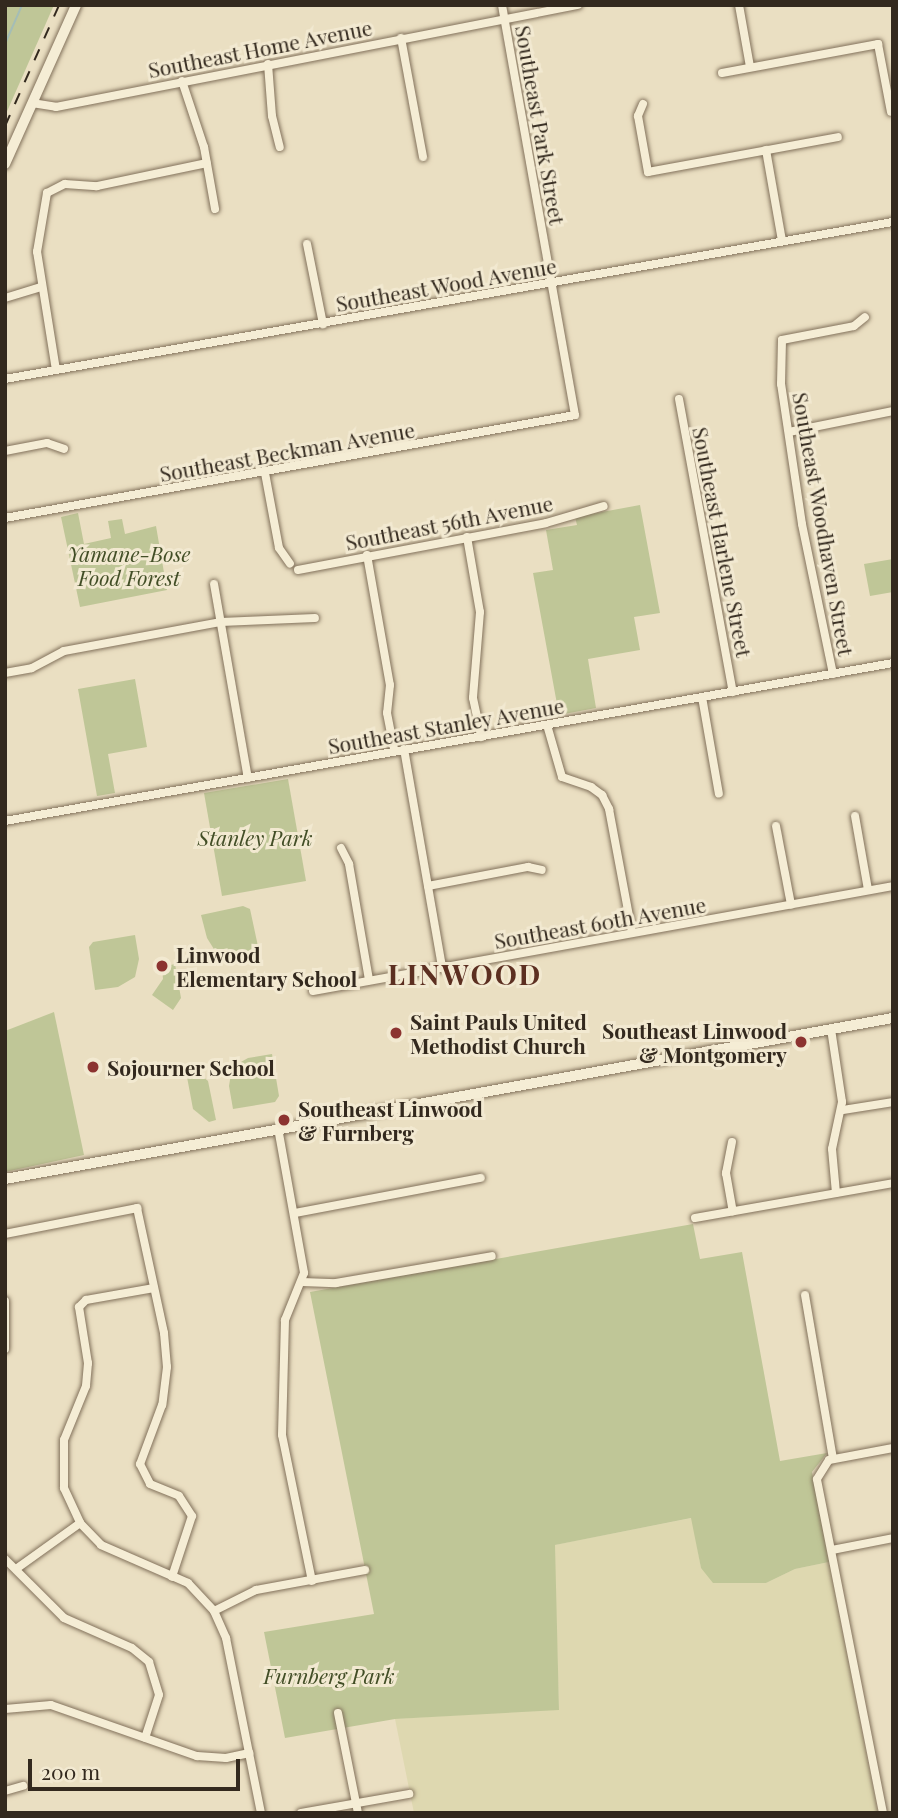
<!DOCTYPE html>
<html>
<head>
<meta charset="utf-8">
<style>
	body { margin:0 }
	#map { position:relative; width:898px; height:1818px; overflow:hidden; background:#eadfc2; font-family:"Playfair Display",serif }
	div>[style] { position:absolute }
	.farmland>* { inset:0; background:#ded8b0 }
	.green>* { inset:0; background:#bfc697 }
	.stream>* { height:2px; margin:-1px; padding:0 1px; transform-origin:1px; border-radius:1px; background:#a4bdb6 }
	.roads { filter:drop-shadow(0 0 2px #82715b) drop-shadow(0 0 2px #82715b) }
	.minor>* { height:8px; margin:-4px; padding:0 4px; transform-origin:4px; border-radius:4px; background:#f5edd5 }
	.tertiary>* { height:10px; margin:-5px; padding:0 5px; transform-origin:5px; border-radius:5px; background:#f5edd5 }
	.secondary>* { height:10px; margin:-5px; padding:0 5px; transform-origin:5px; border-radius:5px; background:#f5edd5 }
	.rail>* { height:2px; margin-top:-1px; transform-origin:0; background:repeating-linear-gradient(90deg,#33291e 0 12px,transparent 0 24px) }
	.dots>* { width:19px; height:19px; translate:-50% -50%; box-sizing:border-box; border:4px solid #f2e9d1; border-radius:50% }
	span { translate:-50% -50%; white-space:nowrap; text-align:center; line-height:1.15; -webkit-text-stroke:6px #f2e9d1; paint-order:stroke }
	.street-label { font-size:21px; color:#33291e }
	.park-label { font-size:21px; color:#424e26; font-style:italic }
	.poi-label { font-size:21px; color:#33291e; font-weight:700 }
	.left { translate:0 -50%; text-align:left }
	.right { translate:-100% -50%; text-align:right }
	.district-label { font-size:28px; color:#5c2f21; font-weight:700; letter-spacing:2px }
	.frame { position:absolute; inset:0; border:7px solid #33291e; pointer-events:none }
	.scale { position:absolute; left:28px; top:1759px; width:212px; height:32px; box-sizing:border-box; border:4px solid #33291e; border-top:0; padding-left:9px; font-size:21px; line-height:24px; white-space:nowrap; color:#33291e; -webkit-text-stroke:5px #f2e9d1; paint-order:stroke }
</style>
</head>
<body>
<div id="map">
	<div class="farmland">
		<i style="clip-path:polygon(692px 1518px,701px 1568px,766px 1583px,795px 1569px,829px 1562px,878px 1813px,414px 1813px,395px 1719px,559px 1709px,554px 1545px)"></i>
	</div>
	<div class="green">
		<i style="clip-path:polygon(5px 5px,54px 5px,5px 116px)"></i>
		<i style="clip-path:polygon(640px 505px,660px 613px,634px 617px,640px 650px,588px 659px,596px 708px,559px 715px,533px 573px,553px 570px,546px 530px,577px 525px,575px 517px)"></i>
		<i style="clip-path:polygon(78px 513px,84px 544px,111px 538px,108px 521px,122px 519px,125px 534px,156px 526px,167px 590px,80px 607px,61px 517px)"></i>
		<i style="clip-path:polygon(893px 559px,893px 592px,870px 596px,864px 564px)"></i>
		<i style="clip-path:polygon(135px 679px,147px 747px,108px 754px,115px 793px,97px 796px,78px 689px)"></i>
		<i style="clip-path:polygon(288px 779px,306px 881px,222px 896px,204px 793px)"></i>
		<i style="clip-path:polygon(243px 906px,250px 909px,259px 951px,236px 957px,217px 954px,207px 938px,201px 915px)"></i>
		<i style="clip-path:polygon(135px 935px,139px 959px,135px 977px,118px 987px,95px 990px,89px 947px,93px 942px)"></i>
		<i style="clip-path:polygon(175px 964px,181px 998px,173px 1010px,152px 995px,163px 979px,162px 967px)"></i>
		<i style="clip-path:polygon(54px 1012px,84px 1155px,5px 1172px,5px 1031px)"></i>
		<i style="clip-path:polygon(272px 1054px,279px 1096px,275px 1102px,233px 1109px,229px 1086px,232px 1067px,248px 1058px)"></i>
		<i style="clip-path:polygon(201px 1075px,208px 1081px,216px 1120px,209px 1122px,193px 1109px,187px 1077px)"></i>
		<i style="clip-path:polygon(693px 1224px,700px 1259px,742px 1252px,780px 1461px,827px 1453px,812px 1472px,829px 1562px,795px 1569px,766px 1583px,713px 1583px,701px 1568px,691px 1518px,555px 1545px,559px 1710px,395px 1719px,285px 1738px,264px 1632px,374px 1614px,310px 1292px)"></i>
	</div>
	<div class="stream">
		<i style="left:5px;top:44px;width:43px;rotate:-66.4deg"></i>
	</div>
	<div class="roads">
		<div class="minor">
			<i style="left:739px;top:5px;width:63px;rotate:79.9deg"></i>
			<i style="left:401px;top:38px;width:121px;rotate:79.5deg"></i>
			<i style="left:268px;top:64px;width:52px;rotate:85.6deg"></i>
			<i style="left:272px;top:116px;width:32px;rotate:76deg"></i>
			<i style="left:722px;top:73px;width:159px;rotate:-10.5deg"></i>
			<i style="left:878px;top:44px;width:69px;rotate:79.2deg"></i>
			<i style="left:182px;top:81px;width:70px;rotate:71.6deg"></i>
			<i style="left:204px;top:147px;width:63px;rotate:79.9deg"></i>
			<i style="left:32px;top:103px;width:24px;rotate:9deg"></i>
			<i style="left:56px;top:107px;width:532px;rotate:-11.06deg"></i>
			<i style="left:643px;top:104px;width:13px;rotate:113deg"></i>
			<i style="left:638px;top:116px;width:57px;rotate:79.9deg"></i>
			<i style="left:648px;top:172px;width:193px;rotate:-10.4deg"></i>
			<i style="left:766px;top:150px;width:92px;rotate:80deg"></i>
			<i style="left:307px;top:244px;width:82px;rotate:78.7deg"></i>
			<i style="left:5px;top:298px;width:38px;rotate:-17deg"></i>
			<i style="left:56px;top:370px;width:120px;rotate:-99.1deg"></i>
			<i style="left:37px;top:252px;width:60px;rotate:-80.4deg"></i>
			<i style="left:47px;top:193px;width:20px;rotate:-27deg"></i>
			<i style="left:65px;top:184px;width:32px;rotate:4deg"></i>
			<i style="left:97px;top:186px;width:112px;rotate:-11.8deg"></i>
			<i style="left:5px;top:379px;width:902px;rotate:-10.03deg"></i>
			<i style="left:679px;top:399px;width:298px;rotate:79.6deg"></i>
			<i style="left:789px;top:432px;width:106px;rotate:-11.4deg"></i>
			<i style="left:5px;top:451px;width:43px;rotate:-10.8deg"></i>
			<i style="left:47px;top:443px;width:18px;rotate:19deg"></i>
			<i style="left:265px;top:473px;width:76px;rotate:79.4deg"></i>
			<i style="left:279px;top:548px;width:19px;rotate:55deg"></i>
			<i style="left:5px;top:518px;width:579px;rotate:-10.24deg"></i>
			<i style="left:575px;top:415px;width:416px;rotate:-100.1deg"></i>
			<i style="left:467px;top:537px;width:76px;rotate:80.2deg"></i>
			<i style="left:480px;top:612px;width:86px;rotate:94.7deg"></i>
			<i style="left:473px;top:698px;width:40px;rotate:78deg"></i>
			<i style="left:367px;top:555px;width:132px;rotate:80deg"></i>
			<i style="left:390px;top:685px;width:28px;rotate:96deg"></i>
			<i style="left:387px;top:713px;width:38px;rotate:79deg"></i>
			<i style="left:298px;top:570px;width:252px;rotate:-10.7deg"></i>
			<i style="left:546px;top:523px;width:60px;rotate:-16.3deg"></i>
			<i style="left:214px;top:584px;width:197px;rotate:80.1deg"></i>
			<i style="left:5px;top:673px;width:27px;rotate:-10deg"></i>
			<i style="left:32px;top:668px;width:36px;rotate:-28deg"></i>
			<i style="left:64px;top:651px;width:160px;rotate:-10.5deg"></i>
			<i style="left:221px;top:622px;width:94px;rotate:-2.4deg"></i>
			<i style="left:833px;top:674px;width:153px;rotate:-101.7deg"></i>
			<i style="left:802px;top:524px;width:142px;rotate:-98.5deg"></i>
			<i style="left:781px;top:384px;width:44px;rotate:-88.7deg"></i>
			<i style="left:782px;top:340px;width:73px;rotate:-11deg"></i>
			<i style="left:854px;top:326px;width:14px;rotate:-39deg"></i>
			<i style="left:702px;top:697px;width:98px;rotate:80.1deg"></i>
			<i style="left:547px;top:725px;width:54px;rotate:73.9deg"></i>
			<i style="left:562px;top:777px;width:31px;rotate:19deg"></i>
			<i style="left:591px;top:787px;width:14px;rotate:36deg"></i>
			<i style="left:602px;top:795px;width:16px;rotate:63deg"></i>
			<i style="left:609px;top:809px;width:125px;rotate:79.4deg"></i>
			<i style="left:404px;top:749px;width:221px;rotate:80.1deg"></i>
			<i style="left:855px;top:816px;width:75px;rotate:80deg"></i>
			<i style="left:5px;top:821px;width:902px;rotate:-10.09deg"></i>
			<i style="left:776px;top:826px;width:80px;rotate:79.2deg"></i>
			<i style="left:341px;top:848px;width:18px;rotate:63deg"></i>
			<i style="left:349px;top:864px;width:118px;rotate:80.2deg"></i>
			<i style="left:428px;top:886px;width:102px;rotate:-10.8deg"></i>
			<i style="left:528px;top:867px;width:14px;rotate:12deg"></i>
			<i style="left:313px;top:991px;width:589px;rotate:-10.26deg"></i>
			<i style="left:831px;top:1029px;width:74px;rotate:81.4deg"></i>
			<i style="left:842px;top:1102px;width:48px;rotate:102deg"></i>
			<i style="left:832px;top:1149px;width:44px;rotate:84.8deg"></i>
			<i style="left:843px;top:1110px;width:51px;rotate:-9.1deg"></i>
			<i style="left:278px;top:1128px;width:147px;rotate:79.8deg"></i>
			<i style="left:304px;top:1273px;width:51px;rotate:112deg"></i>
			<i style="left:285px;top:1320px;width:115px;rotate:91.5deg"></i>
			<i style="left:282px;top:1435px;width:149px;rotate:78.4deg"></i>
			<i style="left:732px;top:1142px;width:32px;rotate:101deg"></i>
			<i style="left:726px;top:1173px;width:39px;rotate:80deg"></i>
			<i style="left:295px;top:1213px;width:189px;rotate:-10.7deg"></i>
			<i style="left:695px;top:1218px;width:201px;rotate:-10deg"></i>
			<i style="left:5px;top:1234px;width:135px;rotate:-11.1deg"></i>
			<i style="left:137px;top:1208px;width:128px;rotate:77.8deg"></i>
			<i style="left:164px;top:1333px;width:34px;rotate:85deg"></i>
			<i style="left:167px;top:1367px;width:38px;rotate:97deg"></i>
			<i style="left:162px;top:1405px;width:63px;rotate:110.4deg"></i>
			<i style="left:140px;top:1464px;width:22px;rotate:63deg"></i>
			<i style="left:150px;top:1484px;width:31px;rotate:22deg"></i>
			<i style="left:179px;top:1496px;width:24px;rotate:57deg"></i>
			<i style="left:192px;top:1516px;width:64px;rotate:108.2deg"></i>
			<i style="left:302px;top:1282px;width:34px;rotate:2deg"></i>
			<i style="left:336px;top:1283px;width:158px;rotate:-9.8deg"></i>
			<i style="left:154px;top:1288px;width:69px;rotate:170deg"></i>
			<i style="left:86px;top:1300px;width:10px;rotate:135deg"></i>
			<i style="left:79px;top:1307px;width:57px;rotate:80.9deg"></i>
			<i style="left:88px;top:1363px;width:23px;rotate:95deg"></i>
			<i style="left:86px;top:1386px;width:58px;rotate:112.2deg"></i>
			<i style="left:64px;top:1440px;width:48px;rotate:90deg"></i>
			<i style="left:64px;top:1488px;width:38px;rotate:65deg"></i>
			<i style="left:80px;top:1523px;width:30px;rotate:46deg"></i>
			<i style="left:101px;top:1545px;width:95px;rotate:23.6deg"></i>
			<i style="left:188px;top:1583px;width:38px;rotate:47deg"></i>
			<i style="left:214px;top:1611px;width:30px;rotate:66deg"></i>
			<i style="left:226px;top:1638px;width:178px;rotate:78.7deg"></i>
			<i style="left:805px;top:1295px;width:166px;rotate:80.3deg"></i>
			<i style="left:5px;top:1301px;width:48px;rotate:90deg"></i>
			<i style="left:832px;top:1550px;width:62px;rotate:-11.1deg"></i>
			<i style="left:5px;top:1559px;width:83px;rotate:45deg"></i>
			<i style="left:64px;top:1618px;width:74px;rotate:23.8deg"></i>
			<i style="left:132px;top:1648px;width:22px;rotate:39deg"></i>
			<i style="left:149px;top:1662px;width:34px;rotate:73deg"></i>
			<i style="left:159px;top:1695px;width:45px;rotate:108deg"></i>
			<i style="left:16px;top:1569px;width:79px;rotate:-35.7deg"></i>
			<i style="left:214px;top:1611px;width:47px;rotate:-26.6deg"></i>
			<i style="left:256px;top:1590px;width:111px;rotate:-10.4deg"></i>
			<i style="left:5px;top:1709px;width:46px;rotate:-5deg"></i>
			<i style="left:51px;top:1705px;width:155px;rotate:19.3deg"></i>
			<i style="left:197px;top:1756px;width:29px;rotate:4deg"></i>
			<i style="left:226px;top:1758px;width:24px;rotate:-12deg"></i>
			<i style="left:338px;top:1713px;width:102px;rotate:78.7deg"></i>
			<i style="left:5px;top:1791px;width:19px;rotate:-16deg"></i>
			<i style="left:301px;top:1813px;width:110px;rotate:-10deg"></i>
			<i style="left:883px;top:1813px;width:340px;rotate:-101.2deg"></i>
			<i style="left:817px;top:1479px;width:22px;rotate:-58deg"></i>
			<i style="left:829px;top:1460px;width:65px;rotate:-10.6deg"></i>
		</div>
		<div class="tertiary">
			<i style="left:5px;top:164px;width:174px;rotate:-65.9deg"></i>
		</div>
		<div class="secondary">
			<i style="left:5px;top:1179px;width:902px;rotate:-10.28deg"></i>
		</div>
	</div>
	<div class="rail">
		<i style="left:5px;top:126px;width:133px;rotate:-65.9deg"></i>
	</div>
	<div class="dots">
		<i style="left:162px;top:966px;background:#8c3330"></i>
		<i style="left:396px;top:1033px;background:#8c3330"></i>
		<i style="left:801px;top:1042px;background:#8c3330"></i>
		<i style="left:93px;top:1067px;background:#8c3330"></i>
		<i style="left:284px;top:1120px;background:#8c3330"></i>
	</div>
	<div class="street-label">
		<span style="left:260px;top:48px;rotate:-11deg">Southeast Home Avenue</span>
		<span style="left:541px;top:125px;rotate:80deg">Southeast Park Street</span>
		<span style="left:446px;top:284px;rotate:-10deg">Southeast Wood Avenue</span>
		<span style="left:287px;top:451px;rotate:-10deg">Southeast Beckman Avenue</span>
		<span style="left:449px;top:522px;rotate:-11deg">Southeast 56th Avenue</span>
		<span style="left:824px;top:524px;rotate:80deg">Southeast Woodhaven Street</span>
		<span style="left:723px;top:542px;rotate:79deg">Southeast Harlene Street</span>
		<span style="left:446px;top:725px;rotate:-10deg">Southeast Stanley Avenue</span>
		<span style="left:600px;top:922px;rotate:-10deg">Southeast 60th Avenue</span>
	</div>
	<div class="park-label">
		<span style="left:129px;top:565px">Yamane-Bose<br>Food Forest</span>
		<span style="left:255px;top:837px">Stanley Park</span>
		<span style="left:329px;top:1675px">Furnberg Park</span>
	</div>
	<div class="poi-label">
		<span class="left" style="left:176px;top:966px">Linwood<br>Elementary School</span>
		<span class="left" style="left:410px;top:1033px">Saint Pauls United<br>Methodist Church</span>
		<span class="right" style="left:787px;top:1042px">Southeast Linwood<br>&amp; Montgomery</span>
		<span class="left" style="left:107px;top:1067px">Sojourner School</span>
		<span class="left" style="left:298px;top:1120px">Southeast Linwood<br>&amp; Furnberg</span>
	</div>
	<div class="district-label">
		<span style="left:465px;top:974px">LINWOOD</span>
	</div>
	<div class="frame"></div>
	<div class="scale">200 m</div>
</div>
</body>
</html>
